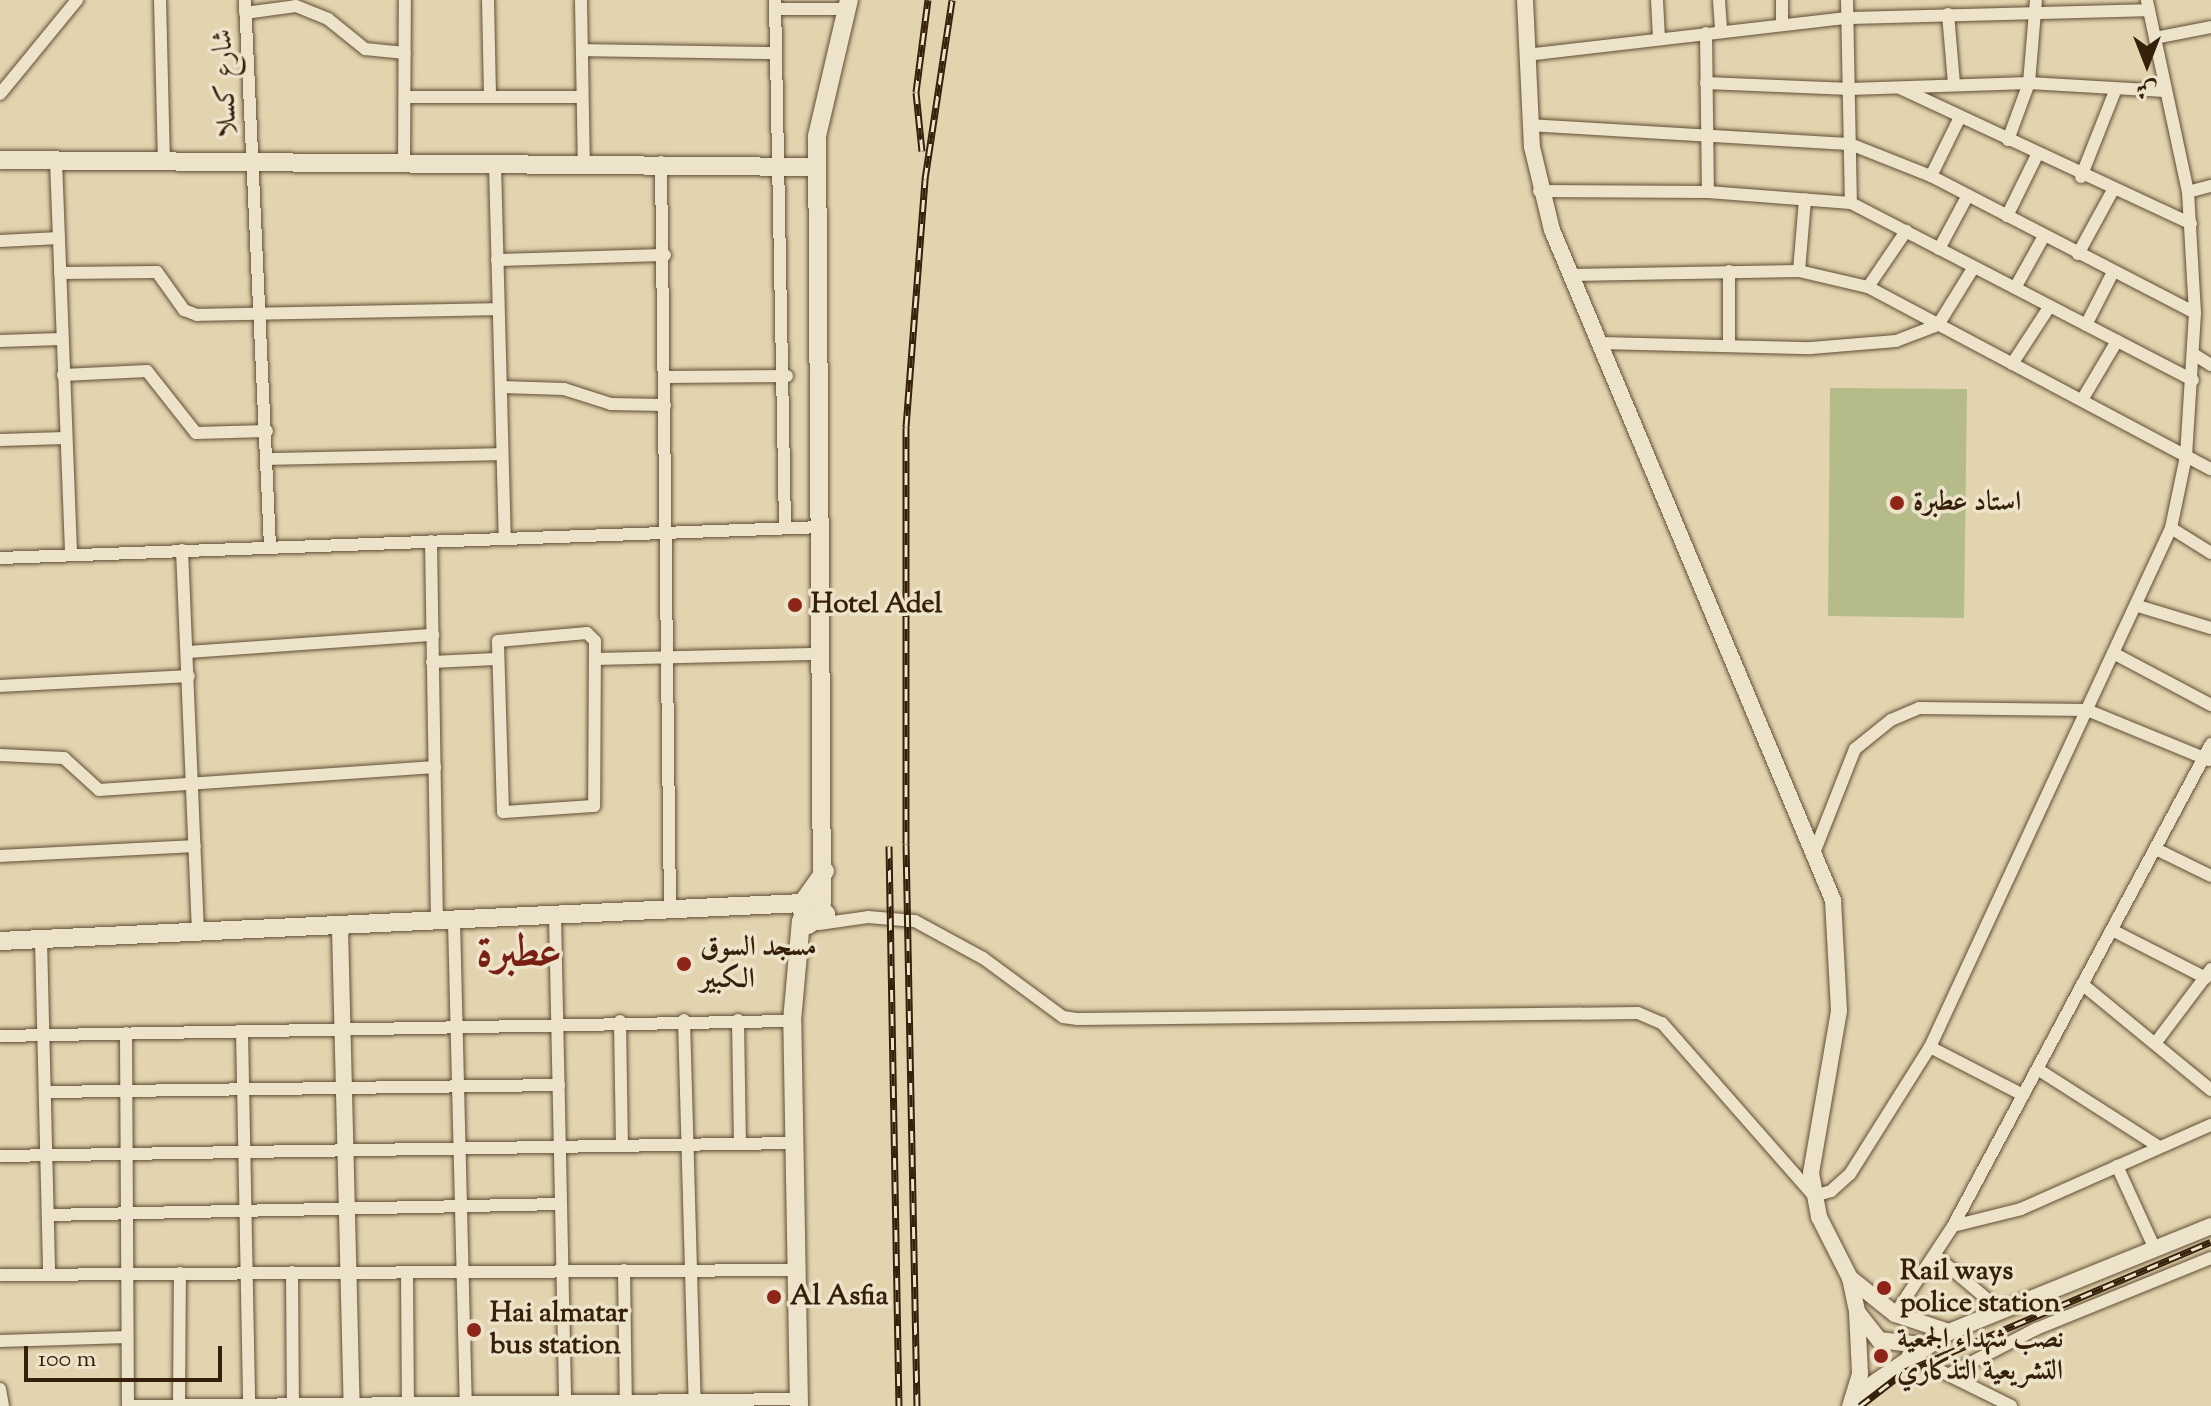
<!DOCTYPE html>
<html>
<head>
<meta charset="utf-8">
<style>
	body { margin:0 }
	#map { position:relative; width:2211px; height:1406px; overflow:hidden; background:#e2d4ae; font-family:"Sorts Mill Goudy",Amiri,serif }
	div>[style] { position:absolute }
	.green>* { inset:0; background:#b5bc89 }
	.roads { filter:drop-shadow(0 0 2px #614d34) drop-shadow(0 0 2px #614d34) }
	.minor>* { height:12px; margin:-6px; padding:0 6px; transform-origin:6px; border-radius:6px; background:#ece3ca }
	.tertiary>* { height:16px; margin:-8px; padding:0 8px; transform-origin:8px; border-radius:8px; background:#ece3ca }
	.secondary>* { height:18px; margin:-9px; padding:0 9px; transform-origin:9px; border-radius:9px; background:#ece3ca }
	.rail>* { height:7px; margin-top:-3.5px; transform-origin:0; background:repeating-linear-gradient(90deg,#ece3ca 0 12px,#36200b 0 24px); box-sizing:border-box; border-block:2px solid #36200b }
	.dots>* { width:22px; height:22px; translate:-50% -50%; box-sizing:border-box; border:4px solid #ece3ca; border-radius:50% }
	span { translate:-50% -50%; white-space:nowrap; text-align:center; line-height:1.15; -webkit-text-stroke:7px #ece3ca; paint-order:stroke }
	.street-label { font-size:28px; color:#36200b }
	.poi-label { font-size:28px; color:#36200b; font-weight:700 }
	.left { translate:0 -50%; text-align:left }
	.town-label { font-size:44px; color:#7a1f14; font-weight:700 }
	.north { position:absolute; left:2107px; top:24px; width:80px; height:80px; -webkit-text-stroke:6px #ece3ca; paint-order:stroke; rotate:180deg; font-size:22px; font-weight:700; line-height:32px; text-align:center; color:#36200b }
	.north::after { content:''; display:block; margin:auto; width:28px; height:36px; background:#36200b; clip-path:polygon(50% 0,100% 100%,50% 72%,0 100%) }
	.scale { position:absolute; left:24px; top:1346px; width:198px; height:36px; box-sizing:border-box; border:4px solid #36200b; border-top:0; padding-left:10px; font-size:24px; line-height:28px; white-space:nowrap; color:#36200b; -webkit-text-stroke:6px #ece3ca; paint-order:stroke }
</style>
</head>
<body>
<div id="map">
	<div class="green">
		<i style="clip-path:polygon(1830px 388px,1967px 389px,1964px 618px,1828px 616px)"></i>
	</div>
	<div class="roads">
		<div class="minor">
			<i style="left:160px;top:0;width:162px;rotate:88.6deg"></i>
			<i style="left:245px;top:0;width:548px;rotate:87.38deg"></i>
			<i style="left:488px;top:0;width:96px;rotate:88.8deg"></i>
			<i style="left:581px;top:0;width:165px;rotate:89deg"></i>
			<i style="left:775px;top:0;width:528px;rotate:88.91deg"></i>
			<i style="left:1657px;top:0;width:39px;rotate:87deg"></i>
			<i style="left:1719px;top:0;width:31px;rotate:86deg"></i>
			<i style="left:1782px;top:0;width:24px;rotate:90deg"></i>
			<i style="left:1847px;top:0;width:203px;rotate:88.9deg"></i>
			<i style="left:775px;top:9px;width:71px"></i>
			<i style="left:245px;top:13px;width:51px;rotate:-7.8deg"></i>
			<i style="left:296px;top:6px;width:35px;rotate:22deg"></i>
			<i style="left:328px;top:19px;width:48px;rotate:39deg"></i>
			<i style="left:365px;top:49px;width:40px;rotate:5.7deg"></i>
			<i style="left:1948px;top:14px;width:70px;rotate:85.1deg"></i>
			<i style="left:1706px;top:33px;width:159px;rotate:89.3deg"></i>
			<i style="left:2155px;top:38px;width:57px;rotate:-11.1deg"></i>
			<i style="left:582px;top:50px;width:194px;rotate:0.9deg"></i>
			<i style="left:1526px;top:55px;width:323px;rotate:-6.6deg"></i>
			<i style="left:1847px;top:18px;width:302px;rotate:-1.5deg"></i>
			<i style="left:1706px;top:83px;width:144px;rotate:2.4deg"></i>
			<i style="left:1850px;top:89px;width:179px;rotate:-1.9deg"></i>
			<i style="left:2029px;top:83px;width:136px;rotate:3.4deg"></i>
			<i style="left:1900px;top:88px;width:321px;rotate:25deg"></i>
			<i style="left:0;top:94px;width:122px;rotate:-50.7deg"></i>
			<i style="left:405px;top:97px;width:177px"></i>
			<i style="left:1530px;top:125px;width:321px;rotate:3.4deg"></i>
			<i style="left:1850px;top:144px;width:87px;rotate:21.6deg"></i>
			<i style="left:1931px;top:176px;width:297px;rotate:27.4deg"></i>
			<i style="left:2008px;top:140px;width:61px;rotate:-69.8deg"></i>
			<i style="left:2029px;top:83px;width:83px;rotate:-85.2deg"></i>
			<i style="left:56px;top:161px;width:394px;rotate:87.8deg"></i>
			<i style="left:661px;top:162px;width:742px;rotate:89.31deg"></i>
			<i style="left:404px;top:164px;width:164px;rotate:-89.7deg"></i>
			<i style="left:495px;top:165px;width:374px;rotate:88.5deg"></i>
			<i style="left:1931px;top:176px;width:66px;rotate:-63.8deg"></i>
			<i style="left:2081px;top:177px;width:92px;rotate:-68.4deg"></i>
			<i style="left:1539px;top:191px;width:169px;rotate:0.3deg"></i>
			<i style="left:1708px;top:192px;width:143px;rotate:4.4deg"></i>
			<i style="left:1851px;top:203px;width:385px;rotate:27.4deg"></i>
			<i style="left:2188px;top:192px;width:24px;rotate:-15deg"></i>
			<i style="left:2007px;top:216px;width:68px;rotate:-63.8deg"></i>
			<i style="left:0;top:241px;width:59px;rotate:-2.9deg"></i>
			<i style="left:1939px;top:249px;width:61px;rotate:-61.8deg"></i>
			<i style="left:2078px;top:254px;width:71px;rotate:-61.3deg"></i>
			<i style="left:497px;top:260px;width:168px;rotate:-1.7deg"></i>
			<i style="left:1729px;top:271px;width:75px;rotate:90deg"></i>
			<i style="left:1799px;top:271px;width:72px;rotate:-85.2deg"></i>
			<i style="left:60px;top:273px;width:97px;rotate:-0.6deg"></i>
			<i style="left:157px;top:272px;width:47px;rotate:54.6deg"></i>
			<i style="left:184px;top:310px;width:14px;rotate:21deg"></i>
			<i style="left:197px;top:315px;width:301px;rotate:-1.1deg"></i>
			<i style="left:1571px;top:275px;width:228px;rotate:-1deg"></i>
			<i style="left:1799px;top:271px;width:71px;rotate:13.1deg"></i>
			<i style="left:1868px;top:287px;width:388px;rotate:28deg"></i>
			<i style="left:1868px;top:287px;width:68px;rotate:-55.8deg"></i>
			<i style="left:2015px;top:288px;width:60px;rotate:-60.9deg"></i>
			<i style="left:2086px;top:325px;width:59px;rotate:-63deg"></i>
			<i style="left:0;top:341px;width:61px;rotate:-1.9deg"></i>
			<i style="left:1601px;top:343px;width:210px;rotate:1.4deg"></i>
			<i style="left:1811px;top:348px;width:85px;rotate:-4.7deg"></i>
			<i style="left:1896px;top:341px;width:45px;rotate:-20.9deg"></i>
			<i style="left:1938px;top:325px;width:68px;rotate:-58.2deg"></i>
			<i style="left:2195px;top:355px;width:19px;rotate:32deg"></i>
			<i style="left:2012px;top:364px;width:69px;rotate:-56.8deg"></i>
			<i style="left:63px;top:375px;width:84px;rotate:-2.7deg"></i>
			<i style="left:147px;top:371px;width:79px;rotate:51.7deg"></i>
			<i style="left:196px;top:433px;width:71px;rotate:-1.6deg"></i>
			<i style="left:665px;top:377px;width:122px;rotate:-0.5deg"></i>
			<i style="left:501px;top:387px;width:63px;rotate:1.8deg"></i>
			<i style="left:564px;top:389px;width:49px;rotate:17.7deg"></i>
			<i style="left:611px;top:404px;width:54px;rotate:1.1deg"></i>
			<i style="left:2082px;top:400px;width:69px;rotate:-59.3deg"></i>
			<i style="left:0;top:440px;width:65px;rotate:-1.8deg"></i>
			<i style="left:268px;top:459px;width:234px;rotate:-1.2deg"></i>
			<i style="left:2171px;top:528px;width:47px;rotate:32deg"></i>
			<i style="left:431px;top:541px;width:381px;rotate:89.1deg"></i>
			<i style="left:182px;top:550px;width:385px;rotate:87.6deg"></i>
			<i style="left:0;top:558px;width:823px;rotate:-2.16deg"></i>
			<i style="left:2138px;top:606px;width:76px;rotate:16.8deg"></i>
			<i style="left:587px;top:633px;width:11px;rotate:45deg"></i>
			<i style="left:595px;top:641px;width:165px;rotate:90.3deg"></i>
			<i style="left:594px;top:806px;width:91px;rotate:176.2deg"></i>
			<i style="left:503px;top:812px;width:171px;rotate:-91.7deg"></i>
			<i style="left:498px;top:641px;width:89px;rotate:-5.1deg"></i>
			<i style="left:188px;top:652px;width:246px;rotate:-4deg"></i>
			<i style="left:2115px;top:654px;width:109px;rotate:28deg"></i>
			<i style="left:595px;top:659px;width:227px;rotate:-1.3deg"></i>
			<i style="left:432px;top:662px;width:64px;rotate:-2.7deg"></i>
			<i style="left:0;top:686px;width:189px;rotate:-3deg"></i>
			<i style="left:0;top:755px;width:64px;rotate:2.7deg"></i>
			<i style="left:64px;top:758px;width:47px;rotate:42.4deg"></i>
			<i style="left:99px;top:790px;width:337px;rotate:-3.9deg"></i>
			<i style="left:2158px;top:850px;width:59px;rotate:26.1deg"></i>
			<i style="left:1814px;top:853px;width:112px;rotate:-68.5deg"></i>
			<i style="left:1855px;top:749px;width:46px;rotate:-38.9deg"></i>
			<i style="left:1891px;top:720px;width:30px;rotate:-23deg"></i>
			<i style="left:1919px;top:708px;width:168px;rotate:0.7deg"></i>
			<i style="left:2087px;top:710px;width:132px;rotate:22.3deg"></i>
			<i style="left:0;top:856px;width:195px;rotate:-2.9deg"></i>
			<i style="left:555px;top:916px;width:490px;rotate:88.8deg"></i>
			<i style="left:454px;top:921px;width:485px;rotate:88.6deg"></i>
			<i style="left:819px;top:924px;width:49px;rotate:-8.1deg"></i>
			<i style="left:868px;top:917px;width:47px;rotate:4.9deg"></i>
			<i style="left:915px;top:921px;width:77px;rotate:28.6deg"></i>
			<i style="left:983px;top:958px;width:99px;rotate:36.4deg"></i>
			<i style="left:1063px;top:1017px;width:15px;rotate:8deg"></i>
			<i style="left:1078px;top:1019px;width:560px;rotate:-0.61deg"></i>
			<i style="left:1638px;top:1013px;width:26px;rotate:23deg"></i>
			<i style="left:1662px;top:1023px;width:230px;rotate:48.7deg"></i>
			<i style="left:1814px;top:1196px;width:18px;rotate:-16deg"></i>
			<i style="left:1831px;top:1191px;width:25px;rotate:-42deg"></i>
			<i style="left:1850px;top:1174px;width:150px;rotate:-57.8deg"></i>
			<i style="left:1930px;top:1047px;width:572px;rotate:-65.09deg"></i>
			<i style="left:2171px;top:528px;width:74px;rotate:-78.2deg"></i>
			<i style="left:2186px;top:456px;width:143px;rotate:-86.4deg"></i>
			<i style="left:2195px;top:313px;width:121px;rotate:-93.3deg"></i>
			<i style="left:2188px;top:192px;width:196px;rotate:-102.1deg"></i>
			<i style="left:2114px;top:931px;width:103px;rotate:27.1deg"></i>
			<i style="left:41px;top:940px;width:335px;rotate:88.6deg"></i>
			<i style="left:2082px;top:984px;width:167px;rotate:39.4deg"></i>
			<i style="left:684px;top:1020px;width:386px;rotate:88.4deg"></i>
			<i style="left:738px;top:1020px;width:124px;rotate:89.1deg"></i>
			<i style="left:620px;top:1021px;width:124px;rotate:89.1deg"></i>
			<i style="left:242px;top:1031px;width:374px;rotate:88.9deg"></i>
			<i style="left:126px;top:1033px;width:373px;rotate:89.7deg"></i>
			<i style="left:0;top:1036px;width:792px;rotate:-1.09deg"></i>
			<i style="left:2157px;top:1041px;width:90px;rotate:-53.1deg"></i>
			<i style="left:1930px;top:1047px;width:105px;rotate:27.3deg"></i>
			<i style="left:2039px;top:1070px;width:141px;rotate:32.6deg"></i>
			<i style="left:46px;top:1092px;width:513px;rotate:-0.78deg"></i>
			<i style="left:0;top:1156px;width:795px;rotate:-0.94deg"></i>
			<i style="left:2117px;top:1166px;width:91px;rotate:65.4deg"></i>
			<i style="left:48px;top:1215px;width:512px;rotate:-1.23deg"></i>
			<i style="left:1953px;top:1226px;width:70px;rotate:-14deg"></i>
			<i style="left:2021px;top:1209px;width:208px;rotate:-23.9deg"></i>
			<i style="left:1935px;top:1255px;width:87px;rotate:40.3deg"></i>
			<i style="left:624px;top:1270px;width:136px;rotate:89.2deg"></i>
			<i style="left:292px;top:1272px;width:133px;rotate:89.6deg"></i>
			<i style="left:407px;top:1272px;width:134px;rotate:89.6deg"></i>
			<i style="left:0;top:1275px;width:797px;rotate:-0.36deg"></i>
			<i style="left:1895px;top:1314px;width:105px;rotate:-56.6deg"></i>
			<i style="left:1953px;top:1226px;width:547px;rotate:-61.84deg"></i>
			<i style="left:0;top:1341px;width:127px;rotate:-1.8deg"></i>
			<i style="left:1908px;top:1355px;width:115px;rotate:26.3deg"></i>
			<i style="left:1951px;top:1373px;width:96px;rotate:-27.4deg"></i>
			<i style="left:2036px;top:1329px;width:189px;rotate:-22.1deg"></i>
			<i style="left:0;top:1389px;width:17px;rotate:80deg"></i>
			<i style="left:134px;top:1406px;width:665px;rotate:-0.6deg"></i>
			<i style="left:179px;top:1406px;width:133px;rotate:-89.6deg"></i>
		</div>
		<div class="tertiary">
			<i style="left:1525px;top:0;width:147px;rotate:87.3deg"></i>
			<i style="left:1532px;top:147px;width:85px;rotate:76.5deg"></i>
			<i style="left:1552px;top:230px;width:727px;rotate:67.25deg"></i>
			<i style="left:1833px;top:900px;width:111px;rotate:86.9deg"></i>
			<i style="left:1839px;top:1011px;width:164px;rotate:99.8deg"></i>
			<i style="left:1811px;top:1173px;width:45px;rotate:79.7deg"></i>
			<i style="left:1819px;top:1217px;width:68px;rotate:63.1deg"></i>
			<i style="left:1850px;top:1278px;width:35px;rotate:78deg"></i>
			<i style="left:1857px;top:1312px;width:62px;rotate:87.2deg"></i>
			<i style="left:1860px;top:1374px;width:34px;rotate:107deg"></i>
			<i style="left:340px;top:928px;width:478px;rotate:88.6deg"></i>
			<i style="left:1850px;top:1278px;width:58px;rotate:38.7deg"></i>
			<i style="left:1895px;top:1314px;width:57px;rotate:18.4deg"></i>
			<i style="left:1858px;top:1313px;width:34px;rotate:52deg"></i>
			<i style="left:1879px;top:1340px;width:42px;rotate:6.8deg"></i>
			<i style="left:1856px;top:1395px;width:112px;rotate:-34.1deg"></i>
			<i style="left:1949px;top:1332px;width:283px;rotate:-22deg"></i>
		</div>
		<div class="secondary">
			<i style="left:0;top:160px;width:817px;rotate:0.49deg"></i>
			<i style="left:813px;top:899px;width:20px;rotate:49deg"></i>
			<i style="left:826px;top:914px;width:21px;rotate:149deg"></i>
			<i style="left:808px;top:925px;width:21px;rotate:-113deg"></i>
			<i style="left:800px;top:906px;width:43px;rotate:-54.5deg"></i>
			<i style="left:822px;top:903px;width:767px;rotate:-90.37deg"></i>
			<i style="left:817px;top:136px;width:140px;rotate:-76.8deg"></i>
			<i style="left:0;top:941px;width:804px;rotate:-2.71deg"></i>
			<i style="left:799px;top:1406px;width:385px;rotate:-91deg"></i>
			<i style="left:792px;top:1021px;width:101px;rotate:-84.9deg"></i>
		</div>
	</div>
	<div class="rail">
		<i style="left:922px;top:151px;width:59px;rotate:-95.8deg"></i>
		<i style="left:916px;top:92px;width:93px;rotate:-82.6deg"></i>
		<i style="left:889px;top:846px;width:560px;rotate:88.98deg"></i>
		<i style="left:917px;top:1406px;width:562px;rotate:-91.12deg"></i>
		<i style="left:906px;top:844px;width:417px;rotate:-90deg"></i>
		<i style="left:906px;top:427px;width:249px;rotate:-85.6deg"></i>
		<i style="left:925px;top:179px;width:181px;rotate:-81.4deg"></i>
		<i style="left:1860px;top:1406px;width:56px;rotate:-37.7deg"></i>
		<i style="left:1904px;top:1372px;width:333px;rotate:-23deg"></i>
	</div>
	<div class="dots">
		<i style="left:1897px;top:503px;background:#8f2418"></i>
		<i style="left:795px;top:605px;background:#8f2418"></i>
		<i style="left:684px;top:964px;background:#8f2418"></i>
		<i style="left:1884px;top:1288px;background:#8f2418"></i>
		<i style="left:774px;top:1297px;background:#8f2418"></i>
		<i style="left:474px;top:1330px;background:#8f2418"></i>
		<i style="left:1881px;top:1356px;background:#8f2418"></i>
	</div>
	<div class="street-label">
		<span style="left:226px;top:83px;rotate:-93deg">شارع كسلا</span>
	</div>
	<div class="poi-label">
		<span class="left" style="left:1913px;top:503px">استاد عطبرة</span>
		<span class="left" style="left:811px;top:605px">Hotel Adel</span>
		<span class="left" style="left:700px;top:964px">مسجد السوق<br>الكبير</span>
		<span class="left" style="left:1900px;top:1288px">Rail ways<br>police station</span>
		<span class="left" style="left:790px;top:1297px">Al Asfia</span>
		<span class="left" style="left:490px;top:1330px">Hai almatar<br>bus station</span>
		<span class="left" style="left:1897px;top:1356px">نصب شهداء الجمعية<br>التشريعية التذكاري</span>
	</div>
	<div class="town-label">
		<span style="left:519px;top:955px">عطبرة</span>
	</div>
	<div class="north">ش</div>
	<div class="scale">100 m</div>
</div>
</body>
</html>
